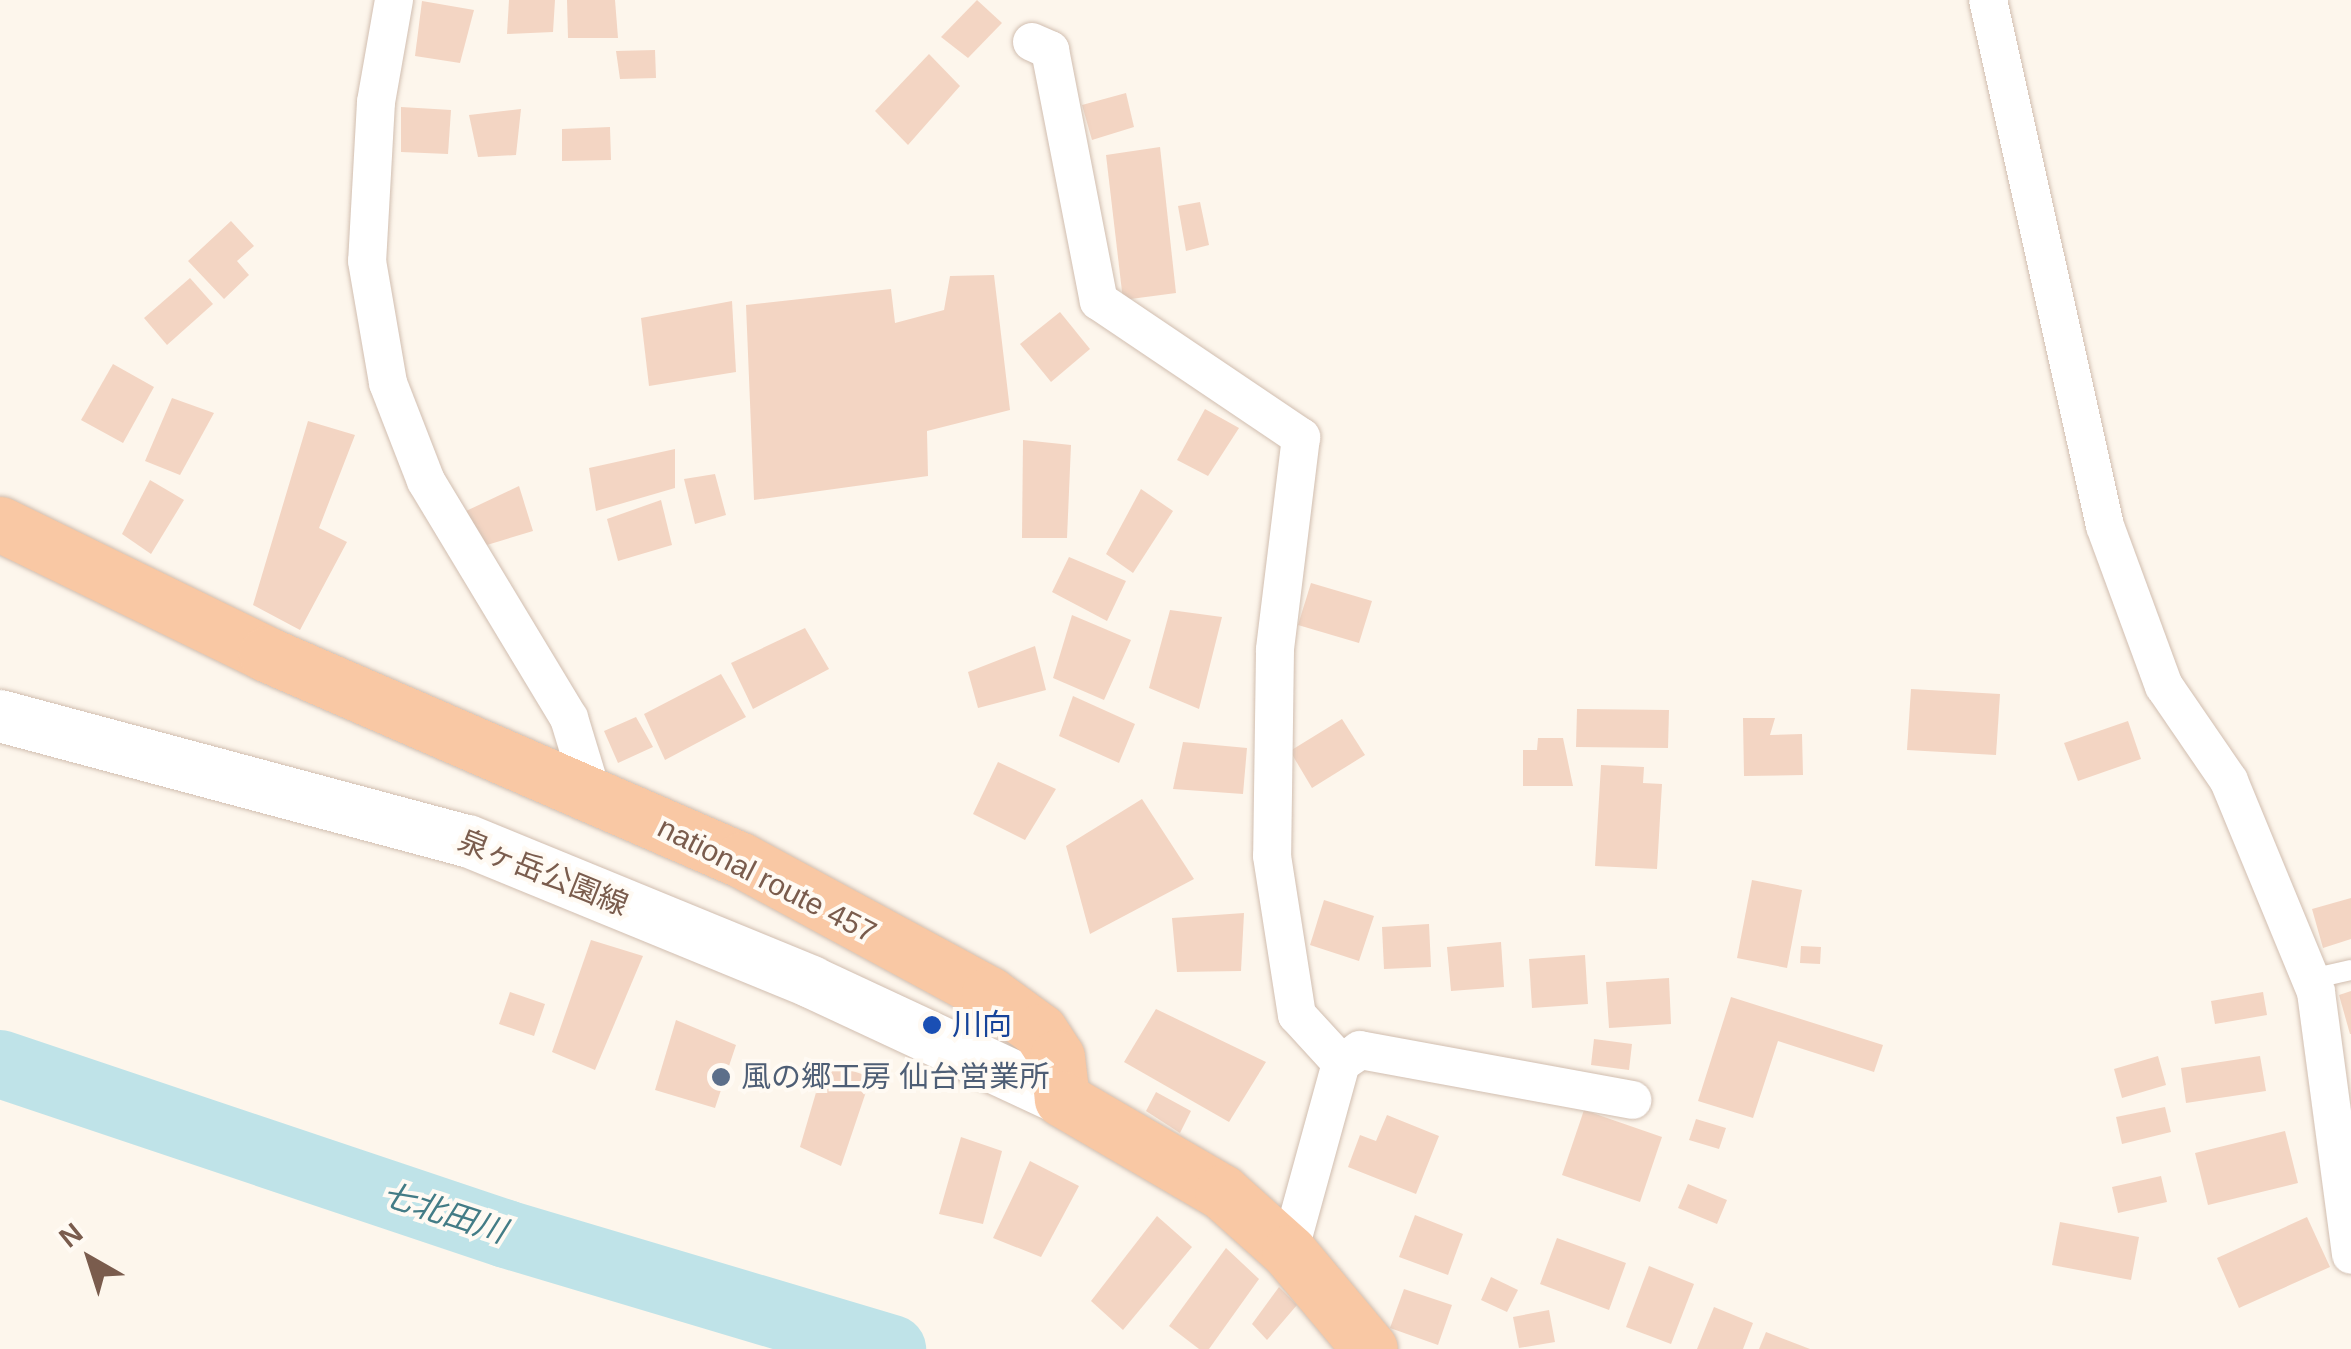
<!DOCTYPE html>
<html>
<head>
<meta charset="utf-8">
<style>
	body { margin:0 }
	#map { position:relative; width:2351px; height:1349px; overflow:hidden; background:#fdf6ec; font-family:Arial,"Noto Sans JP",sans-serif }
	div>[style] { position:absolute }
	.river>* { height:68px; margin:-34px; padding:0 34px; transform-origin:34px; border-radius:34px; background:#bfe3e8 }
	.building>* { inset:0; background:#f3d5c3 }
	.roads { filter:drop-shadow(0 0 2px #d1beb0) drop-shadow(0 0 2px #d1beb0) }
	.service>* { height:20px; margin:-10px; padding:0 10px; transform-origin:10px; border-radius:10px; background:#fff }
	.minor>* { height:38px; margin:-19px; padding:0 19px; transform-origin:19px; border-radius:19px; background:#fff }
	.secondary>* { height:52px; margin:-26px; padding:0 26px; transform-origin:26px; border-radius:26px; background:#fff }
	.trunk>* { height:55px; margin:-27.5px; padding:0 27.5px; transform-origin:27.5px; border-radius:27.5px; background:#f9c8a4 }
	.dots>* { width:28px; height:28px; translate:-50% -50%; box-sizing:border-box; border:5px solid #fffaf3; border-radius:50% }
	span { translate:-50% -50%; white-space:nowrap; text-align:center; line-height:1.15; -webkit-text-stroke:8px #fffaf3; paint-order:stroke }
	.street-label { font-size:30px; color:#7a5c4d }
	.transit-label { font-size:30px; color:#164399 }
	.left { translate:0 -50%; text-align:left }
	.service-label { font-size:30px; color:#4e5e75 }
	.water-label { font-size:32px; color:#437c86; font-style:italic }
	.north { position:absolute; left:40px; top:1209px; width:100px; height:100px; -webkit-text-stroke:8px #fffaf3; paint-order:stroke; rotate:321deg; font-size:28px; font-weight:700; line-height:40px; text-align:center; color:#7a5c4d }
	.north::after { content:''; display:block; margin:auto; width:35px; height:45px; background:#7a5c4d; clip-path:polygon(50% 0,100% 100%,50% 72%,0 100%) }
</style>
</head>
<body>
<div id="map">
	<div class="river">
		<i style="left:0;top:1064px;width:534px;rotate:18.57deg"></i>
		<i style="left:506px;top:1234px;width:403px;rotate:16.6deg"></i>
	</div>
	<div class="building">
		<i style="clip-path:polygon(509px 0,555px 0,553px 32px,507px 34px)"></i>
		<i style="clip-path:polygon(567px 0,615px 0,618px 38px,568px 38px)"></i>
		<i style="clip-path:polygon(977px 0,1002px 23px,968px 58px,941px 37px)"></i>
		<i style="clip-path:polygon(422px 1px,474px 10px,460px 63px,415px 56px)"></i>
		<i style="clip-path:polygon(655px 50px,656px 78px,620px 79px,616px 51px)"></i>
		<i style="clip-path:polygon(929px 54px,960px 86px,908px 145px,875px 111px)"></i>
		<i style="clip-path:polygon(1126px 93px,1134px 127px,1092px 140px,1082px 105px)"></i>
		<i style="clip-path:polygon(401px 107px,451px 110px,448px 154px,401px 152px)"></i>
		<i style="clip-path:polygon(521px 109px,516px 155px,478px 157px,469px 115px)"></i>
		<i style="clip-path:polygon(610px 127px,611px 160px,562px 161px,562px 129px)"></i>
		<i style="clip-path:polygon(1160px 147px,1176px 293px,1123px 300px,1106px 155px)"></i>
		<i style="clip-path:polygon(1200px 202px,1209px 245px,1186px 251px,1178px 206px)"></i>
		<i style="clip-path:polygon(231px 221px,254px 246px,237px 261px,249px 275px,224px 299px,188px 261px)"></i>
		<i style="clip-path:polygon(994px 275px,1010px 410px,927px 431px,928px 476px,754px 500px,746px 305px,891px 289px,895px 323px,944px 310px,950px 276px)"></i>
		<i style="clip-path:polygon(190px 278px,213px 304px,167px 345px,144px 318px)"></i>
		<i style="clip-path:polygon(732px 301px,736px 372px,649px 386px,641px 318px)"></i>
		<i style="clip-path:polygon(1060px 312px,1090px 349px,1051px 382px,1020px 344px)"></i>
		<i style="clip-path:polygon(113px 364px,154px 387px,123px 443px,81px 420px)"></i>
		<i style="clip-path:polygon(172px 398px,214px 413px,180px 475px,145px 461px)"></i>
		<i style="clip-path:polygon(1205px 409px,1239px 428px,1208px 476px,1177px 460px)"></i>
		<i style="clip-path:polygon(308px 421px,355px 435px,319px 528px,347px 542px,300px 630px,253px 605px)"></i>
		<i style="clip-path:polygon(1023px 440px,1071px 445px,1067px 538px,1022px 538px)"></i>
		<i style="clip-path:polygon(675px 449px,675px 488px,596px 511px,589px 468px)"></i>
		<i style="clip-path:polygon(715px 474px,726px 515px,695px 524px,684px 479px)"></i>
		<i style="clip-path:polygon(150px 480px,184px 500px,151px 554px,122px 534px)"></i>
		<i style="clip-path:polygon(519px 486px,533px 531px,477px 548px,464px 512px)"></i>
		<i style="clip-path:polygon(1141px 489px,1173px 511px,1133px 573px,1106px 554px)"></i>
		<i style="clip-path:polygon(661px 500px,672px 545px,618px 561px,607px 519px)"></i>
		<i style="clip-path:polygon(1069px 557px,1126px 581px,1107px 621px,1052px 592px)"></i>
		<i style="clip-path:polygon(1311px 583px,1372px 601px,1359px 643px,1298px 625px)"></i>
		<i style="clip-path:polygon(1170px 610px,1222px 617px,1199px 709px,1149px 688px)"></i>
		<i style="clip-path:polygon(1072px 615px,1131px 640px,1104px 700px,1053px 678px)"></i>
		<i style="clip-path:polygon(805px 628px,829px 669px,753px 709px,731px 663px)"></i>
		<i style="clip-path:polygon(1035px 646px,1046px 690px,978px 708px,968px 672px)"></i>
		<i style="clip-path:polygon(721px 674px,746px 717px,665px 760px,644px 714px)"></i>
		<i style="clip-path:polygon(1911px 689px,2000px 694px,1996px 755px,1907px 750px)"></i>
		<i style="clip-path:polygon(1073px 696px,1135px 724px,1119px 763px,1059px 736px)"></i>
		<i style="clip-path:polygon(1577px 709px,1669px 710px,1668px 748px,1576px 747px)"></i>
		<i style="clip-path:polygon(636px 717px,653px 747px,618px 763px,604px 731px)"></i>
		<i style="clip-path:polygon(1743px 718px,1775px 718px,1770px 735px,1802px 734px,1803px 775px,1744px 776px)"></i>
		<i style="clip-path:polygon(1342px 719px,1365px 755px,1312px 788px,1290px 751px)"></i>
		<i style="clip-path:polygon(2128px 721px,2141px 759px,2078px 781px,2064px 743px)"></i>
		<i style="clip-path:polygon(1538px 738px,1563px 738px,1573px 786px,1523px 786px,1523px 750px,1537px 750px)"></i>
		<i style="clip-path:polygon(1183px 742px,1247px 748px,1243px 794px,1173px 789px)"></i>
		<i style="clip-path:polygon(998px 762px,1056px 789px,1025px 840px,973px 814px)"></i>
		<i style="clip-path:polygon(1601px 765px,1644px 767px,1643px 783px,1662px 784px,1657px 869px,1595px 866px)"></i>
		<i style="clip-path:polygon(1142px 799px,1194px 879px,1090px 934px,1066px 846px)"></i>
		<i style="clip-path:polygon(1752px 880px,1802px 890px,1787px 968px,1737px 958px)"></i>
		<i style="clip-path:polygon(2351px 898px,2351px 939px,2323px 948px,2312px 909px)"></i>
		<i style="clip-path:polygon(1324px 900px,1374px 916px,1359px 961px,1310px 945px)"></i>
		<i style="clip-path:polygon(1244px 913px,1241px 971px,1177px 972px,1172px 918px)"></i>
		<i style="clip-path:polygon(1429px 924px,1431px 967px,1384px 969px,1382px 927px)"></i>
		<i style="clip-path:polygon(591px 940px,643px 956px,595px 1070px,552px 1052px)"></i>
		<i style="clip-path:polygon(1501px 942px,1504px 987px,1451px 991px,1447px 947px)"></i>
		<i style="clip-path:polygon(1801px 946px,1821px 947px,1820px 964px,1800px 963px)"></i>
		<i style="clip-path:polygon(1585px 955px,1588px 1004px,1532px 1008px,1529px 959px)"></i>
		<i style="clip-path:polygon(1669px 978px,1671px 1024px,1609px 1028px,1606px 982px)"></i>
		<i style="clip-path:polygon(2351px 991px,2351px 1034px,2350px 1034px,2339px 995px)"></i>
		<i style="clip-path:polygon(510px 992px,545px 1004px,534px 1036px,499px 1024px)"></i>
		<i style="clip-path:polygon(2263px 992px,2267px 1015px,2215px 1024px,2211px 1001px)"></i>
		<i style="clip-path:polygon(1731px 997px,1883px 1045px,1874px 1072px,1778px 1041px,1753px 1118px,1698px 1101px)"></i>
		<i style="clip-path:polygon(1156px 1009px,1266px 1062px,1229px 1122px,1124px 1062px)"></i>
		<i style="clip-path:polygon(676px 1020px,736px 1045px,715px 1108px,655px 1090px)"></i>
		<i style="clip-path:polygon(1594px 1039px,1632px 1044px,1629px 1070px,1591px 1065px)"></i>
		<i style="clip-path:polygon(2158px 1056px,2166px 1085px,2122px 1098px,2114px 1069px)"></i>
		<i style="clip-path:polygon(2260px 1056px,2266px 1091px,2186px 1103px,2181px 1068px)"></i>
		<i style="clip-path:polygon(825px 1062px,871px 1077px,841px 1166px,800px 1147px)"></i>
		<i style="clip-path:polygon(1156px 1092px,1191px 1111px,1180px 1133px,1146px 1111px)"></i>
		<i style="clip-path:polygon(2165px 1107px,2171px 1132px,2122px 1144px,2116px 1117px)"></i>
		<i style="clip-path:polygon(1584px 1110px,1662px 1137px,1640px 1202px,1562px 1175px)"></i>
		<i style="clip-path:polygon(1387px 1115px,1439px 1136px,1416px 1194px,1348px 1167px,1360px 1135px,1376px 1141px)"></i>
		<i style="clip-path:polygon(1696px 1119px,1726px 1128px,1719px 1149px,1689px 1140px)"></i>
		<i style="clip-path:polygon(2285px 1131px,2298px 1183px,2208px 1205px,2195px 1153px)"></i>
		<i style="clip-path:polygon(961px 1137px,1002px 1151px,983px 1224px,939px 1214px)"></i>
		<i style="clip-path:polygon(1030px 1161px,1079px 1186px,1041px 1257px,993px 1238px)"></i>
		<i style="clip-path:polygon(2161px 1176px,2167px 1202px,2118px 1213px,2112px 1187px)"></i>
		<i style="clip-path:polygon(1688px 1184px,1727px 1200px,1717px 1224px,1678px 1208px)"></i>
		<i style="clip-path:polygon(1415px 1215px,1463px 1234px,1448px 1275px,1399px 1257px)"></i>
		<i style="clip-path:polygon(1157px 1216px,1192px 1247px,1123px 1330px,1091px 1301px)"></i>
		<i style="clip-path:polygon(2307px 1217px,2330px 1267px,2239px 1308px,2217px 1258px)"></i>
		<i style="clip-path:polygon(2060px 1222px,2139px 1237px,2131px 1280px,2052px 1265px)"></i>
		<i style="clip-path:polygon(1557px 1238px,1626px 1263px,1609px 1310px,1540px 1284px)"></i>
		<i style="clip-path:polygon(1226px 1248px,1259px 1279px,1209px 1349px,1199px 1349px,1169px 1326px)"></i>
		<i style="clip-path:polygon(1649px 1266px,1694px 1284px,1671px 1344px,1626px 1327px)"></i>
		<i style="clip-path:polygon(1491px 1277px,1518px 1290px,1507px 1312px,1481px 1300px)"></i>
		<i style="clip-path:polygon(1279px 1287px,1297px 1305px,1267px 1340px,1252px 1324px)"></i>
		<i style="clip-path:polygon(1404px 1289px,1452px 1305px,1438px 1345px,1390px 1328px)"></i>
		<i style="clip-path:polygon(1714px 1307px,1753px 1323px,1743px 1349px,1697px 1349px)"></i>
		<i style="clip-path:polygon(1549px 1310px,1555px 1342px,1519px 1348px,1513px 1317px)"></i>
		<i style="clip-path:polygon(1766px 1332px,1810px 1349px,1759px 1349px)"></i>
	</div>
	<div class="roads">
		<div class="service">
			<i style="left:2311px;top:979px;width:41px;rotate:-12.7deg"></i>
		</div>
		<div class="minor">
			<i style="left:394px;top:0;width:104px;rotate:100deg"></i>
			<i style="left:376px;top:102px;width:159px;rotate:93.2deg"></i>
			<i style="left:367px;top:261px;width:124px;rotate:80.2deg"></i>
			<i style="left:388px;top:383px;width:105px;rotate:68.8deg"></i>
			<i style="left:426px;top:481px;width:277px;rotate:58.9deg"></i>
			<i style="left:569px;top:718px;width:83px;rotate:73.1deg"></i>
			<i style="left:1988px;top:0;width:539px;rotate:77.46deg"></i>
			<i style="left:2105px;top:526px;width:171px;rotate:69.8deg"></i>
			<i style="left:2164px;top:686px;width:115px;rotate:55.6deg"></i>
			<i style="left:2229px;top:781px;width:228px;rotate:67.6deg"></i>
			<i style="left:2316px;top:992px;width:265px;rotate:82.4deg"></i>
			<i style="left:1032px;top:42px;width:20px;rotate:24deg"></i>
			<i style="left:1050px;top:50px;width:256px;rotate:79deg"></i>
			<i style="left:1099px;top:301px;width:244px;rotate:34deg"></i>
			<i style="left:1301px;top:437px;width:215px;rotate:97deg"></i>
			<i style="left:1275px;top:650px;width:206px;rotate:90.8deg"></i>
			<i style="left:1272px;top:856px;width:161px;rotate:81.1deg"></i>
			<i style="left:1297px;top:1015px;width:65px;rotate:47.5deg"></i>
			<i style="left:1289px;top:1252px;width:196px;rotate:-74.6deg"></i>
			<i style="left:1341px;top:1063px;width:23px;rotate:-34deg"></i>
			<i style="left:1360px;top:1050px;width:277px;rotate:10.4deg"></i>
		</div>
		<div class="secondary">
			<i style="left:0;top:716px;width:484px;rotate:15deg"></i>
			<i style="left:468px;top:841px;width:371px;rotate:22.3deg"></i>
			<i style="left:811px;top:982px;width:277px;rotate:25deg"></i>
		</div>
		<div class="trunk">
			<i style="left:0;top:524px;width:296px;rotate:26deg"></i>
			<i style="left:266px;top:654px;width:518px;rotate:23.45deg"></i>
			<i style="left:741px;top:860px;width:282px;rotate:28.4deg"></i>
			<i style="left:989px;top:994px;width:63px;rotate:36deg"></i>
			<i style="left:1040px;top:1031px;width:31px;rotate:57deg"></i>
			<i style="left:1057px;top:1057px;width:42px;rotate:83.2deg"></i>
			<i style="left:1062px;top:1099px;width:185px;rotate:30.2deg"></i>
			<i style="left:1222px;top:1192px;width:90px;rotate:41.8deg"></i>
			<i style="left:1289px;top:1252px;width:126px;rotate:50.1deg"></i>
		</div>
	</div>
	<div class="dots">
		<i style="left:932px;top:1025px;background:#1a4fb4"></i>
		<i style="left:721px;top:1077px;background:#5c6f8a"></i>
	</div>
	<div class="street-label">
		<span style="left:543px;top:873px;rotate:22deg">泉ヶ岳公園線</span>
		<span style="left:767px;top:880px;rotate:27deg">national route 457</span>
	</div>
	<div class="transit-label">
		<span class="left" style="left:952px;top:1025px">川向</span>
	</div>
	<div class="service-label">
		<span class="left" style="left:741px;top:1077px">風の郷工房 仙台営業所</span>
	</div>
	<div class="water-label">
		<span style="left:444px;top:1213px;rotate:18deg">七北田川</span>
	</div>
	<div class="north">N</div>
</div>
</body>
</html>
